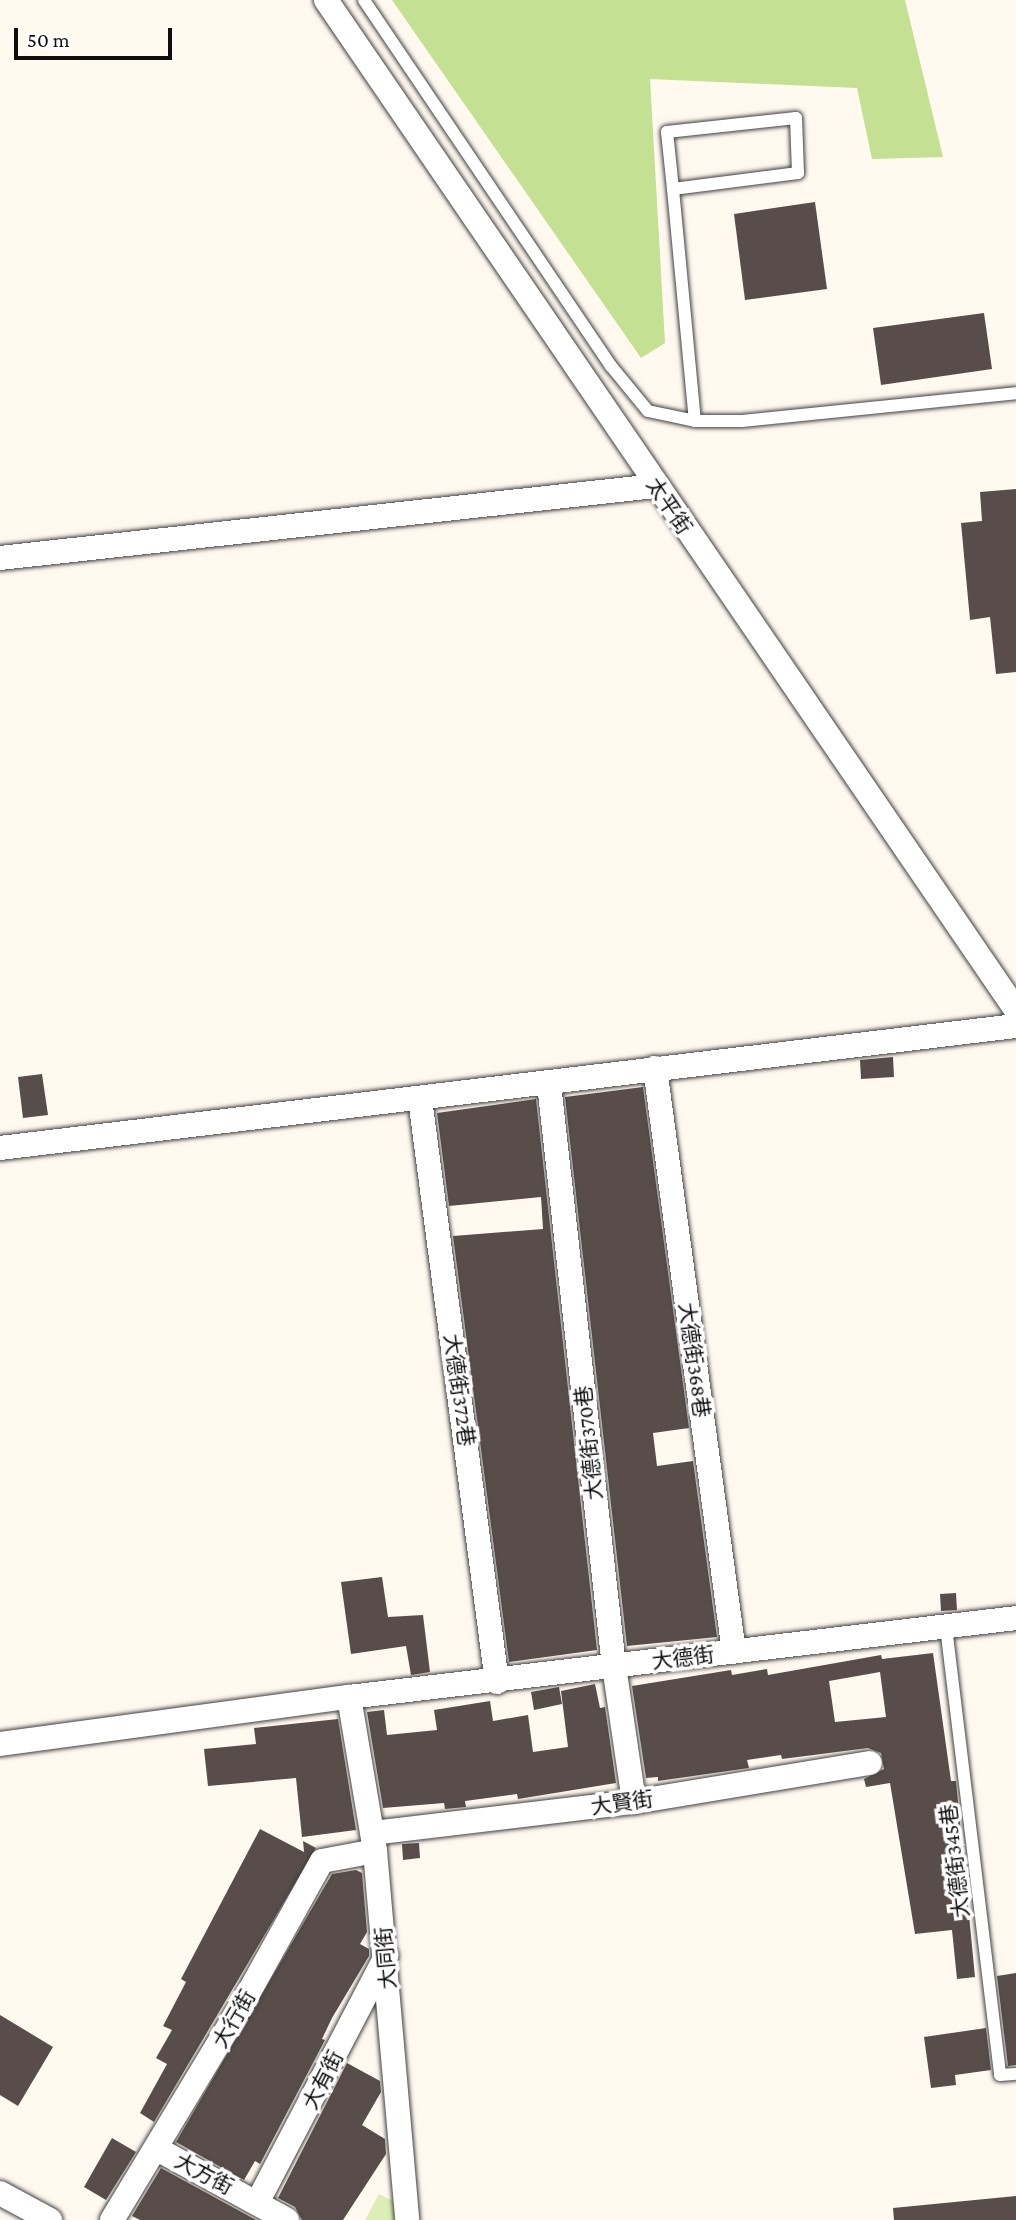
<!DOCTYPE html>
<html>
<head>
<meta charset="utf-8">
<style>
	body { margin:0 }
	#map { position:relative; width:1016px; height:2220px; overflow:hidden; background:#fff9f0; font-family:"Crimson Pro","Noto Sans TC",serif }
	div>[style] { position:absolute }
	.green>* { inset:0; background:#dceeb5 }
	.forest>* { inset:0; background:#c3e093 }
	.building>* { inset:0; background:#584d4a }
	.roads { filter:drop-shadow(0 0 2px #414141) drop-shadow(0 0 2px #414141) }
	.service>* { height:12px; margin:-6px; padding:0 6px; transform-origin:6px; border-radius:6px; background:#fff }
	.minor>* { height:24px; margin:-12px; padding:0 12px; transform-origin:12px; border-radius:12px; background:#fff }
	span { translate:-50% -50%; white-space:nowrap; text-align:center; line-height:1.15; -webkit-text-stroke:7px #fff; paint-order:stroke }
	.street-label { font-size:21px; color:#0e0e0e }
	.scale { position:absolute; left:14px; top:28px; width:158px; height:32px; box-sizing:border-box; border:4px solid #0e0e0e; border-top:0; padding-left:9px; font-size:21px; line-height:24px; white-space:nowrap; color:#0e0e0e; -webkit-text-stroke:5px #fff; paint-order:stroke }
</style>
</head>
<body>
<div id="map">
	<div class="green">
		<i style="clip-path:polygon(379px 2194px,398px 2204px,399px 2220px,365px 2220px)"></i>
	</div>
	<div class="forest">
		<i style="clip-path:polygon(392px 0,905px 0,943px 157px,872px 159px,857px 88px,650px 79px,665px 343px,641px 358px)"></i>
	</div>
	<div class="building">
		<i style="clip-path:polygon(815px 202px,827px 289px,745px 300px,734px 214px)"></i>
		<i style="clip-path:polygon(984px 313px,992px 369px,881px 385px,873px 328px)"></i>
		<i style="clip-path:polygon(1016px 489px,1016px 672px,996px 674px,990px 617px,970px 620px,961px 523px,982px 521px,980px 492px)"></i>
		<i style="clip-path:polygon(893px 1057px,894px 1077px,861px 1079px,860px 1060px)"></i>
		<i style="clip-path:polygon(42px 1074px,48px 1115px,23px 1118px,18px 1077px)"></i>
		<i style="clip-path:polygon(643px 1087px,689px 1428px,653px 1433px,657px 1466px,693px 1461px,717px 1637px,627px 1646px,565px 1097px)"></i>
		<i style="clip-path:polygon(536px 1099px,597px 1650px,509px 1662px,453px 1236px,543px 1229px,541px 1197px,449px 1206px,437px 1113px)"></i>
		<i style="clip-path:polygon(382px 1577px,388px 1617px,423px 1615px,430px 1672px,411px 1675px,406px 1646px,351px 1654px,341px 1582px)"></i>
		<i style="clip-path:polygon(956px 1593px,957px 1610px,941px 1611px,940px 1594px)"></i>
		<i style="clip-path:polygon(evenodd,933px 1653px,951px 1781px,956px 1781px,975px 1977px,957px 1979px,952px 1930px,915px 1934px,890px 1783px,866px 1787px,864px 1779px,884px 1769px,881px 1753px,868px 1748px,782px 1759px,781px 1755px,747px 1760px,749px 1768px,658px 1781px,658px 1777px,646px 1778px,632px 1686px,731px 1670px,732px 1675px,767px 1669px,768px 1675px,881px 1655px,882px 1659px,933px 1653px,880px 1672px,886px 1717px,835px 1722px,829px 1681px,880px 1672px)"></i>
		<i style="clip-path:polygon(595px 1684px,600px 1708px,605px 1707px,616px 1783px,518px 1799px,517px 1794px,465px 1801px,466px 1807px,445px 1809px,444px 1803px,383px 1808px,367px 1712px,384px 1710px,387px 1735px,437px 1730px,434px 1710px,490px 1701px,493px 1721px,528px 1715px,533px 1752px,568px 1747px,561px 1691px)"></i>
		<i style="clip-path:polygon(559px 1687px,562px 1704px,534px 1710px,531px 1692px)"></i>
		<i style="clip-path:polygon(338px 1719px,356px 1830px,302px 1837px,296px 1778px,208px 1786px,204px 1749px,256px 1744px,254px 1728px)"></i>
		<i style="clip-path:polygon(260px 1829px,304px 1852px,303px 1841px,316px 1848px,154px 2122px,140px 2113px,167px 2064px,156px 2058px,172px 2030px,163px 2026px,186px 1982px,181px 1979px)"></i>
		<i style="clip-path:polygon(419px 1843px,420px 1858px,403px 1860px,402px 1844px)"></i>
		<i style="clip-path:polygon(356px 1870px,362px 1873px,367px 1932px,360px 1944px,369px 1949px,369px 1956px,332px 2018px,322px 2039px,325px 2040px,260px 2164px,255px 2161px,244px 2180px,176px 2142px,332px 1874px)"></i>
		<i style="clip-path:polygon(1016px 1973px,1016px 2065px,1008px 2066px,997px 1976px)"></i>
		<i style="clip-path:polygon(0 2015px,53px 2047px,18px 2106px,0 2095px)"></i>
		<i style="clip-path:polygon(986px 2028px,991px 2070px,955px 2075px,956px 2085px,931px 2088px,924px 2037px)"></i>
		<i style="clip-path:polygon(347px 2063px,380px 2081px,381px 2092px,362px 2125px,385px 2139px,386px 2154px,343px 2220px,302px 2220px,295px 2207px,278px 2198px)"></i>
		<i style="clip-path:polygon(112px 2138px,136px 2152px,106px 2200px,84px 2187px)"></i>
		<i style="clip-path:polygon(161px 2168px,256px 2220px,140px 2220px,132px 2216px)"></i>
		<i style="clip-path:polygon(1016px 2196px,1016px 2220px,894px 2220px,893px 2208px)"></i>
	</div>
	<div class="roads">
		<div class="service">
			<i style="left:364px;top:0;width:442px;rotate:56deg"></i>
			<i style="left:611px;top:366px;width:58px;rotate:50.6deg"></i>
			<i style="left:648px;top:411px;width:48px;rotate:12deg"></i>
			<i style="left:695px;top:421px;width:47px"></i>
			<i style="left:742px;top:421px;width:275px;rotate:-5.8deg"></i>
			<i style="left:673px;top:189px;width:126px;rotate:-7.3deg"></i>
			<i style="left:798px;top:173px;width:55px;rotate:-92.1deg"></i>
			<i style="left:796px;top:118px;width:130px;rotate:173.8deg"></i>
			<i style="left:667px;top:132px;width:57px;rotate:84deg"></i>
			<i style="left:673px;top:189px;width:233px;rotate:84.6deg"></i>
			<i style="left:946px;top:1627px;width:451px;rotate:83.1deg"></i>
			<i style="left:1000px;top:2075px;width:16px;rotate:-4deg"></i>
		</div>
		<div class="minor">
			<i style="left:326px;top:0;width:1223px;rotate:55.66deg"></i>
			<i style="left:0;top:558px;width:659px;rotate:-6.27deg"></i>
			<i style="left:655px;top:1068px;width:589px;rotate:82.3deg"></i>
			<i style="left:549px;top:1084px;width:586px;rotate:83.63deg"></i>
			<i style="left:614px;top:1666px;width:137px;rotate:81.6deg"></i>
			<i style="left:420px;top:1099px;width:588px;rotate:82.48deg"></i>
			<i style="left:0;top:1148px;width:1023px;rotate:-6.85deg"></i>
			<i style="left:349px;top:1697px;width:156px;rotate:80.4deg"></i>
			<i style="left:375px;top:1851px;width:370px;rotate:85deg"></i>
			<i style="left:0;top:1744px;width:352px;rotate:-7.7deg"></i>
			<i style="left:349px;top:1697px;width:672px;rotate:-6.75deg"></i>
			<i style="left:373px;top:1833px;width:263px;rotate:-6.8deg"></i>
			<i style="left:634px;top:1802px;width:239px;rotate:-9.4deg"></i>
			<i style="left:157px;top:2149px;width:148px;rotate:28.6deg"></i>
			<i style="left:0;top:2193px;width:57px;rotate:28.4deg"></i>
			<i style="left:257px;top:2203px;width:279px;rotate:-62.4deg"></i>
			<i style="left:112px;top:2220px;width:256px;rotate:-58.9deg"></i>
			<i style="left:244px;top:2001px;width:160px;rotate:-60.9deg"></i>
			<i style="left:322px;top:1861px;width:54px;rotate:-10.7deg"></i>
		</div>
	</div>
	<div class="street-label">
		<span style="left:669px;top:506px;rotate:56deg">太平街</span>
		<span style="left:694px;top:1360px;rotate:82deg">大德街368巷</span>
		<span style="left:459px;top:1390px;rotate:82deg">大德街372巷</span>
		<span style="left:589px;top:1443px;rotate:-96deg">大德街370巷</span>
		<span style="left:683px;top:1658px;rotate:-7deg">大德街</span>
		<span style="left:622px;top:1803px;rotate:-8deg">大賢街</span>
		<span style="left:955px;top:1861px;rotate:-97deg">大德街345巷</span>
		<span style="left:386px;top:1958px;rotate:-95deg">大同街</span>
		<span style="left:234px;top:2019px;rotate:-60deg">大行街</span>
		<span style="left:323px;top:2080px;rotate:-63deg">大有街</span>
		<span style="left:204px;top:2174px;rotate:28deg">大方街</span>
	</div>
	<div class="scale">50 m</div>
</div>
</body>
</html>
